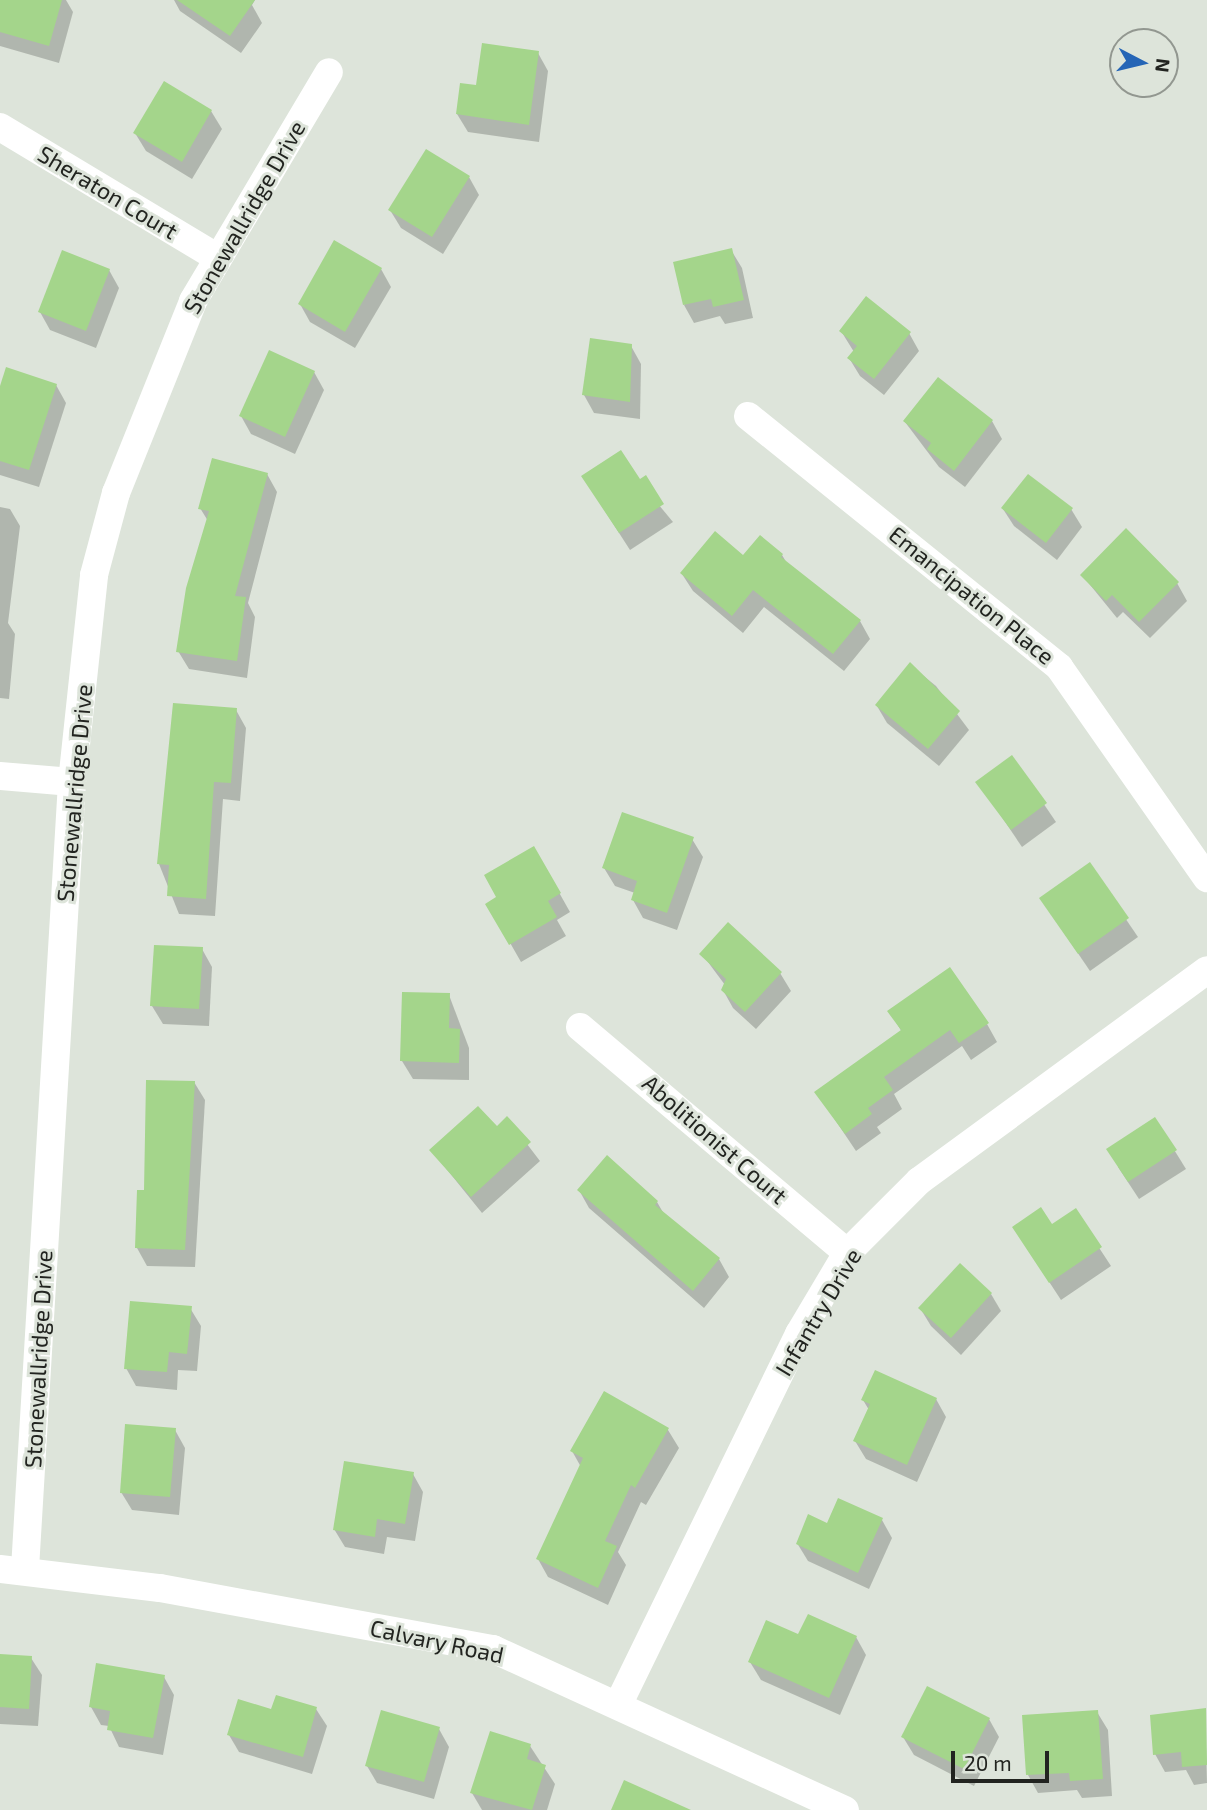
<!DOCTYPE html>
<html>
<head>
<meta charset="utf-8">
<style>
	body { margin:0 }
	#map { position:relative; width:1207px; height:1810px; overflow:hidden; background:#dde4da; font-family:"Exo 2",sans-serif }
	div>[style] { position:absolute }
	.shadow>* { inset:0; background:#0003 }
	.building>* { inset:0; background:#a4d58b }
	.minor>* { height:28px; margin:-14px; padding:0 14px; transform-origin:14px; border-radius:14px; background:#fff }
	span { translate:-50% -50%; white-space:nowrap; text-align:center; line-height:1.15; -webkit-text-stroke:6px #dde4da; paint-order:stroke }
	.street-label { font-size:23px; color:#222420 }
	.north { position:absolute; left:1109px; top:28px; width:70px; height:70px; box-sizing:border-box; background:#dde4da; border:2px solid #929790; border-radius:50%; rotate:97deg; font-size:19px; font-weight:700; line-height:28px; text-align:center; color:#222420 }
	.north::after { content:''; display:block; margin:auto; width:24px; height:32px; background:#2565b6; clip-path:polygon(50% 0,100% 100%,50% 72%,0 100%) }
	.scale { position:absolute; left:951px; top:1751px; width:98px; height:32px; box-sizing:border-box; border:4px solid #222420; border-top:0; padding-left:9px; font-size:21px; line-height:24px; white-space:nowrap; color:#222420; -webkit-text-stroke:5px #dde4da; paint-order:stroke }
</style>
</head>
<body>
<div id="map">
	<div class="shadow">
		<i style="clip-path:polygon(0 0,66px 0,73px 12px,59px 63px,0 46px)"></i>
		<i style="clip-path:polygon(174px 0,255px 0,252px 5px,262px 23px,241px 53px,180px 11px)"></i>
		<i style="clip-path:polygon(538px 53px,548px 71px,539px 142px,468px 132px,457px 114px)"></i>
		<i style="clip-path:polygon(211px 111px,222px 129px,192px 179px,146px 151px,135px 133px)"></i>
		<i style="clip-path:polygon(469px 177px,479px 195px,443px 254px,401px 228px,390px 210px)"></i>
		<i style="clip-path:polygon(731px 250px,742px 268px,753px 318px,725px 324px,720px 316px,694px 323px,684px 305px)"></i>
		<i style="clip-path:polygon(381px 269px,391px 287px,355px 348px,310px 322px,300px 304px)"></i>
		<i style="clip-path:polygon(109px 270px,119px 288px,96px 348px,50px 330px,40px 312px)"></i>
		<i style="clip-path:polygon(841px 331px,909px 333px,919px 351px,884px 395px,860px 376px,849px 358px,854px 352px)"></i>
		<i style="clip-path:polygon(631px 346px,641px 364px,640px 419px,594px 413px,584px 395px)"></i>
		<i style="clip-path:polygon(314px 372px,324px 390px,295px 454px,251px 434px,241px 416px)"></i>
		<i style="clip-path:polygon(938px 379px,992px 421px,1002px 439px,965px 487px,939px 467px,905px 422px)"></i>
		<i style="clip-path:polygon(56px 385px,66px 403px,39px 487px,0 475px,0 391px)"></i>
		<i style="clip-path:polygon(267px 474px,277px 492px,248px 603px,255px 617px,247px 678px,189px 669px,178px 651px,208px 521px,200px 508px)"></i>
		<i style="clip-path:polygon(639px 481px,673px 522px,630px 550px,594px 494px)"></i>
		<i style="clip-path:polygon(0 507px,10px 509px,20px 526px,8px 623px,15px 634px,9px 699px,0 698px)"></i>
		<i style="clip-path:polygon(1003px 509px,1071px 509px,1082px 527px,1057px 560px,1014px 526px)"></i>
		<i style="clip-path:polygon(782px 555px,788px 565px,860px 621px,870px 639px,844px 671px,764px 607px,743px 633px,693px 591px,682px 574px,744px 558px)"></i>
		<i style="clip-path:polygon(1082px 575px,1177px 583px,1187px 601px,1150px 638px,1123px 612px,1117px 618px)"></i>
		<i style="clip-path:polygon(910px 665px,936px 686px,969px 730px,939px 766px,887px 723px,877px 706px)"></i>
		<i style="clip-path:polygon(236px 710px,246px 728px,240px 801px,223px 799px,215px 916px,179px 914px,159px 864px)"></i>
		<i style="clip-path:polygon(1012px 757px,1056px 822px,1022px 847px,978px 782px)"></i>
		<i style="clip-path:polygon(692px 839px,703px 857px,677px 930px,643px 918px,633px 900px,635px 893px,615px 886px,604px 868px)"></i>
		<i style="clip-path:polygon(534px 848px,570px 912px,557px 920px,566px 936px,521px 962px,488px 904px,499px 898px)"></i>
		<i style="clip-path:polygon(1089px 865px,1138px 937px,1090px 971px,1041px 899px)"></i>
		<i style="clip-path:polygon(202px 949px,212px 967px,209px 1026px,163px 1024px,152px 1006px)"></i>
		<i style="clip-path:polygon(702px 954px,780px 973px,791px 991px,756px 1029px,733px 1008px,723px 990px,725px 985px)"></i>
		<i style="clip-path:polygon(449px 995px,469px 1048px,469px 1080px,413px 1079px,402px 1061px)"></i>
		<i style="clip-path:polygon(889px 1011px,987px 1024px,997px 1042px,971px 1060px,962px 1046px,894px 1094px,902px 1109px,877px 1127px,881px 1133px,856px 1151px,817px 1093px,902px 1032px)"></i>
		<i style="clip-path:polygon(194px 1082px,205px 1100px,195px 1267px,147px 1266px,137px 1248px,146px 1192px)"></i>
		<i style="clip-path:polygon(507px 1118px,540px 1161px,482px 1213px,432px 1151px,497px 1128px)"></i>
		<i style="clip-path:polygon(1155px 1119px,1186px 1169px,1139px 1199px,1118px 1167px)"></i>
		<i style="clip-path:polygon(579px 1190px,657px 1202px,664px 1214px,719px 1259px,729px 1277px,704px 1308px,589px 1208px)"></i>
		<i style="clip-path:polygon(1075px 1211px,1111px 1266px,1061px 1300px,1014px 1228px,1052px 1227px)"></i>
		<i style="clip-path:polygon(991px 1294px,1001px 1311px,961px 1355px,931px 1326px,920px 1308px)"></i>
		<i style="clip-path:polygon(190px 1308px,201px 1326px,197px 1371px,178px 1370px,177px 1390px,136px 1386px,126px 1368px)"></i>
		<i style="clip-path:polygon(604px 1393px,668px 1430px,679px 1448px,646px 1505px,641px 1502px,618px 1552px,626px 1565px,608px 1605px,548px 1577px,538px 1559px,581px 1467px,572px 1451px)"></i>
		<i style="clip-path:polygon(936px 1399px,946px 1417px,917px 1482px,866px 1459px,855px 1441px,869px 1410px,863px 1400px)"></i>
		<i style="clip-path:polygon(175px 1430px,185px 1448px,179px 1515px,132px 1510px,121px 1492px)"></i>
		<i style="clip-path:polygon(413px 1474px,423px 1492px,415px 1541px,387px 1537px,384px 1554px,345px 1547px,334px 1529px)"></i>
		<i style="clip-path:polygon(882px 1520px,892px 1538px,869px 1589px,808px 1561px,797px 1543px,828px 1525px)"></i>
		<i style="clip-path:polygon(799px 1637px,856px 1637px,866px 1655px,840px 1715px,761px 1680px,750px 1662px)"></i>
		<i style="clip-path:polygon(0 1656px,31px 1658px,42px 1675px,38px 1726px,0 1724px)"></i>
		<i style="clip-path:polygon(164px 1677px,174px 1695px,163px 1755px,119px 1747px,109px 1726px,101px 1725px,91px 1707px)"></i>
		<i style="clip-path:polygon(316px 1709px,327px 1726px,312px 1774px,239px 1752px,229px 1735px,273px 1711px)"></i>
		<i style="clip-path:polygon(1205px 1710px,1207px 1783px,1194px 1785px,1186px 1770px,1165px 1772px,1155px 1754px)"></i>
		<i style="clip-path:polygon(1097px 1712px,1108px 1730px,1112px 1796px,1082px 1798px,1077px 1790px,1038px 1793px,1028px 1775px)"></i>
		<i style="clip-path:polygon(989px 1719px,999px 1737px,974px 1786px,914px 1755px,903px 1737px)"></i>
		<i style="clip-path:polygon(439px 1729px,449px 1747px,434px 1799px,377px 1783px,367px 1766px)"></i>
		<i style="clip-path:polygon(530px 1746px,555px 1784px,547px 1810px,482px 1810px,472px 1793px)"></i>
	</div>
	<div class="building">
		<i style="clip-path:polygon(0 0,62px 0,49px 46px,0 32px)"></i>
		<i style="clip-path:polygon(177px 0,255px 0,230px 36px)"></i>
		<i style="clip-path:polygon(482px 43px,539px 51px,529px 125px,456px 114px,460px 83px,476px 85px)"></i>
		<i style="clip-path:polygon(164px 81px,212px 110px,182px 162px,133px 133px)"></i>
		<i style="clip-path:polygon(426px 149px,470px 176px,432px 237px,388px 210px)"></i>
		<i style="clip-path:polygon(334px 240px,382px 268px,345px 332px,298px 304px)"></i>
		<i style="clip-path:polygon(732px 248px,744px 300px,713px 307px,711px 299px,683px 305px,673px 262px)"></i>
		<i style="clip-path:polygon(62px 250px,110px 269px,86px 331px,38px 312px)"></i>
		<i style="clip-path:polygon(866px 296px,911px 332px,874px 379px,847px 358px,857px 346px,839px 331px)"></i>
		<i style="clip-path:polygon(590px 338px,632px 344px,630px 402px,582px 395px)"></i>
		<i style="clip-path:polygon(269px 350px,315px 371px,285px 437px,239px 416px)"></i>
		<i style="clip-path:polygon(6px 367px,57px 384px,29px 470px,0 461px,0 386px)"></i>
		<i style="clip-path:polygon(938px 377px,993px 420px,954px 471px,927px 449px,931px 443px,903px 421px)"></i>
		<i style="clip-path:polygon(621px 450px,640px 479px,646px 475px,664px 504px,619px 533px,581px 476px)"></i>
		<i style="clip-path:polygon(212px 458px,268px 473px,235px 596px,246px 597px,237px 661px,176px 652px,186px 588px,209px 511px,198px 509px)"></i>
		<i style="clip-path:polygon(1028px 474px,1073px 508px,1046px 543px,1001px 508px)"></i>
		<i style="clip-path:polygon(1126px 528px,1179px 582px,1139px 622px,1112px 595px,1106px 601px,1080px 575px)"></i>
		<i style="clip-path:polygon(715px 531px,743px 555px,760px 535px,783px 554px,781px 557px,861px 620px,833px 654px,753px 590px,732px 616px,680px 573px)"></i>
		<i style="clip-path:polygon(910px 662px,960px 711px,928px 749px,875px 705px)"></i>
		<i style="clip-path:polygon(173px 703px,237px 708px,231px 783px,214px 782px,206px 899px,167px 896px,169px 865px,157px 864px)"></i>
		<i style="clip-path:polygon(1012px 755px,1047px 803px,1011px 830px,975px 782px)"></i>
		<i style="clip-path:polygon(622px 812px,694px 837px,667px 913px,631px 900px,637px 881px,602px 868px)"></i>
		<i style="clip-path:polygon(534px 846px,561px 893px,548px 901px,557px 917px,509px 945px,485px 904px,496px 897px,484px 875px)"></i>
		<i style="clip-path:polygon(1090px 862px,1129px 918px,1078px 954px,1039px 898px)"></i>
		<i style="clip-path:polygon(728px 922px,782px 972px,745px 1012px,721px 990px,726px 979px,699px 954px)"></i>
		<i style="clip-path:polygon(154px 945px,203px 947px,199px 1009px,150px 1006px)"></i>
		<i style="clip-path:polygon(950px 967px,989px 1023px,959px 1043px,950px 1030px,884px 1077px,893px 1090px,868px 1108px,872px 1114px,845px 1134px,814px 1092px,901px 1030px,887px 1011px)"></i>
		<i style="clip-path:polygon(402px 992px,450px 993px,449px 1028px,460px 1029px,459px 1063px,400px 1061px)"></i>
		<i style="clip-path:polygon(146px 1080px,195px 1081px,185px 1250px,135px 1248px,137px 1190px,144px 1190px)"></i>
		<i style="clip-path:polygon(478px 1106px,497px 1126px,507px 1116px,531px 1142px,471px 1197px,429px 1150px)"></i>
		<i style="clip-path:polygon(1155px 1117px,1177px 1150px,1128px 1182px,1106px 1149px)"></i>
		<i style="clip-path:polygon(607px 1155px,658px 1201px,655px 1205px,720px 1258px,693px 1291px,577px 1190px)"></i>
		<i style="clip-path:polygon(1041px 1207px,1052px 1224px,1076px 1208px,1102px 1247px,1049px 1283px,1012px 1227px)"></i>
		<i style="clip-path:polygon(960px 1263px,992px 1293px,951px 1338px,918px 1308px)"></i>
		<i style="clip-path:polygon(130px 1301px,192px 1306px,187px 1354px,169px 1352px,167px 1372px,124px 1369px)"></i>
		<i style="clip-path:polygon(875px 1370px,937px 1398px,907px 1465px,853px 1441px,870px 1404px,861px 1400px)"></i>
		<i style="clip-path:polygon(604px 1391px,669px 1428px,635px 1488px,631px 1485px,605px 1541px,617px 1546px,598px 1588px,536px 1559px,583px 1458px,570px 1451px)"></i>
		<i style="clip-path:polygon(125px 1424px,176px 1428px,170px 1497px,120px 1493px)"></i>
		<i style="clip-path:polygon(344px 1461px,414px 1472px,405px 1524px,377px 1519px,375px 1537px,333px 1530px)"></i>
		<i style="clip-path:polygon(838px 1498px,883px 1518px,858px 1573px,796px 1544px,808px 1514px,827px 1523px)"></i>
		<i style="clip-path:polygon(808px 1614px,857px 1636px,829px 1698px,748px 1662px,766px 1620px,798px 1634px)"></i>
		<i style="clip-path:polygon(0 1654px,32px 1656px,29px 1709px,0 1707px)"></i>
		<i style="clip-path:polygon(96px 1663px,165px 1675px,153px 1738px,107px 1730px,110px 1711px,89px 1707px)"></i>
		<i style="clip-path:polygon(927px 1686px,990px 1718px,964px 1769px,901px 1737px)"></i>
		<i style="clip-path:polygon(276px 1695px,317px 1707px,303px 1757px,227px 1735px,238px 1699px,271px 1709px)"></i>
		<i style="clip-path:polygon(1206px 1708px,1207px 1765px,1182px 1767px,1181px 1752px,1153px 1755px,1150px 1715px)"></i>
		<i style="clip-path:polygon(381px 1710px,440px 1727px,424px 1782px,365px 1766px)"></i>
		<i style="clip-path:polygon(1098px 1710px,1103px 1779px,1070px 1781px,1069px 1773px,1026px 1775px,1022px 1715px)"></i>
		<i style="clip-path:polygon(490px 1731px,531px 1744px,527px 1759px,546px 1765px,532px 1810px,470px 1793px)"></i>
		<i style="clip-path:polygon(624px 1780px,691px 1810px,611px 1810px)"></i>
	</div>
	<div class="minor">
		<i style="left:0;top:127px;width:252px;rotate:31deg"></i>
		<i style="left:748px;top:416px;width:400px;rotate:38.9deg"></i>
		<i style="left:1059px;top:667px;width:258px;rotate:55deg"></i>
		<i style="left:0;top:776px;width:72px;rotate:4.8deg"></i>
		<i style="left:580px;top:1027px;width:350px;rotate:40.2deg"></i>
		<i style="left:0;top:1569px;width:161px;rotate:6.8deg"></i>
		<i style="left:160px;top:1588px;width:339px;rotate:10.4deg"></i>
		<i style="left:493px;top:1649px;width:387px;rotate:24.6deg"></i>
		<i style="left:25px;top:1569px;width:788px;rotate:-86.58deg"></i>
		<i style="left:72px;top:782px;width:208px;rotate:-83.9deg"></i>
		<i style="left:94px;top:575px;width:85px;rotate:-75deg"></i>
		<i style="left:116px;top:493px;width:207px;rotate:-68.1deg"></i>
		<i style="left:193px;top:301px;width:266px;rotate:-59.3deg"></i>
		<i style="left:619px;top:1703px;width:411px;rotate:-64deg"></i>
		<i style="left:799px;top:1334px;width:94px;rotate:-59.3deg"></i>
		<i style="left:847px;top:1253px;width:102px;rotate:-45deg"></i>
		<i style="left:919px;top:1181px;width:357px;rotate:-36.2deg"></i>
	</div>
	<div class="street-label">
		<span style="left:108px;top:192px;rotate:31deg">Sheraton Court</span>
		<span style="left:244px;top:217px;rotate:-60deg">Stonewallridge Drive</span>
		<span style="left:972px;top:595px;rotate:39deg">Emancipation Place</span>
		<span style="left:74px;top:793px;rotate:-85deg">Stonewallridge Drive</span>
		<span style="left:715px;top:1139px;rotate:41deg">Abolitionist Court</span>
		<span style="left:818px;top:1312px;rotate:-59deg">Infantry Drive</span>
		<span style="left:38px;top:1359px;rotate:-87deg">Stonewallridge Drive</span>
		<span style="left:437px;top:1641px;rotate:12deg">Calvary Road</span>
	</div>
	<div class="north">N</div>
	<div class="scale">20 m</div>
</div>
</body>
</html>
